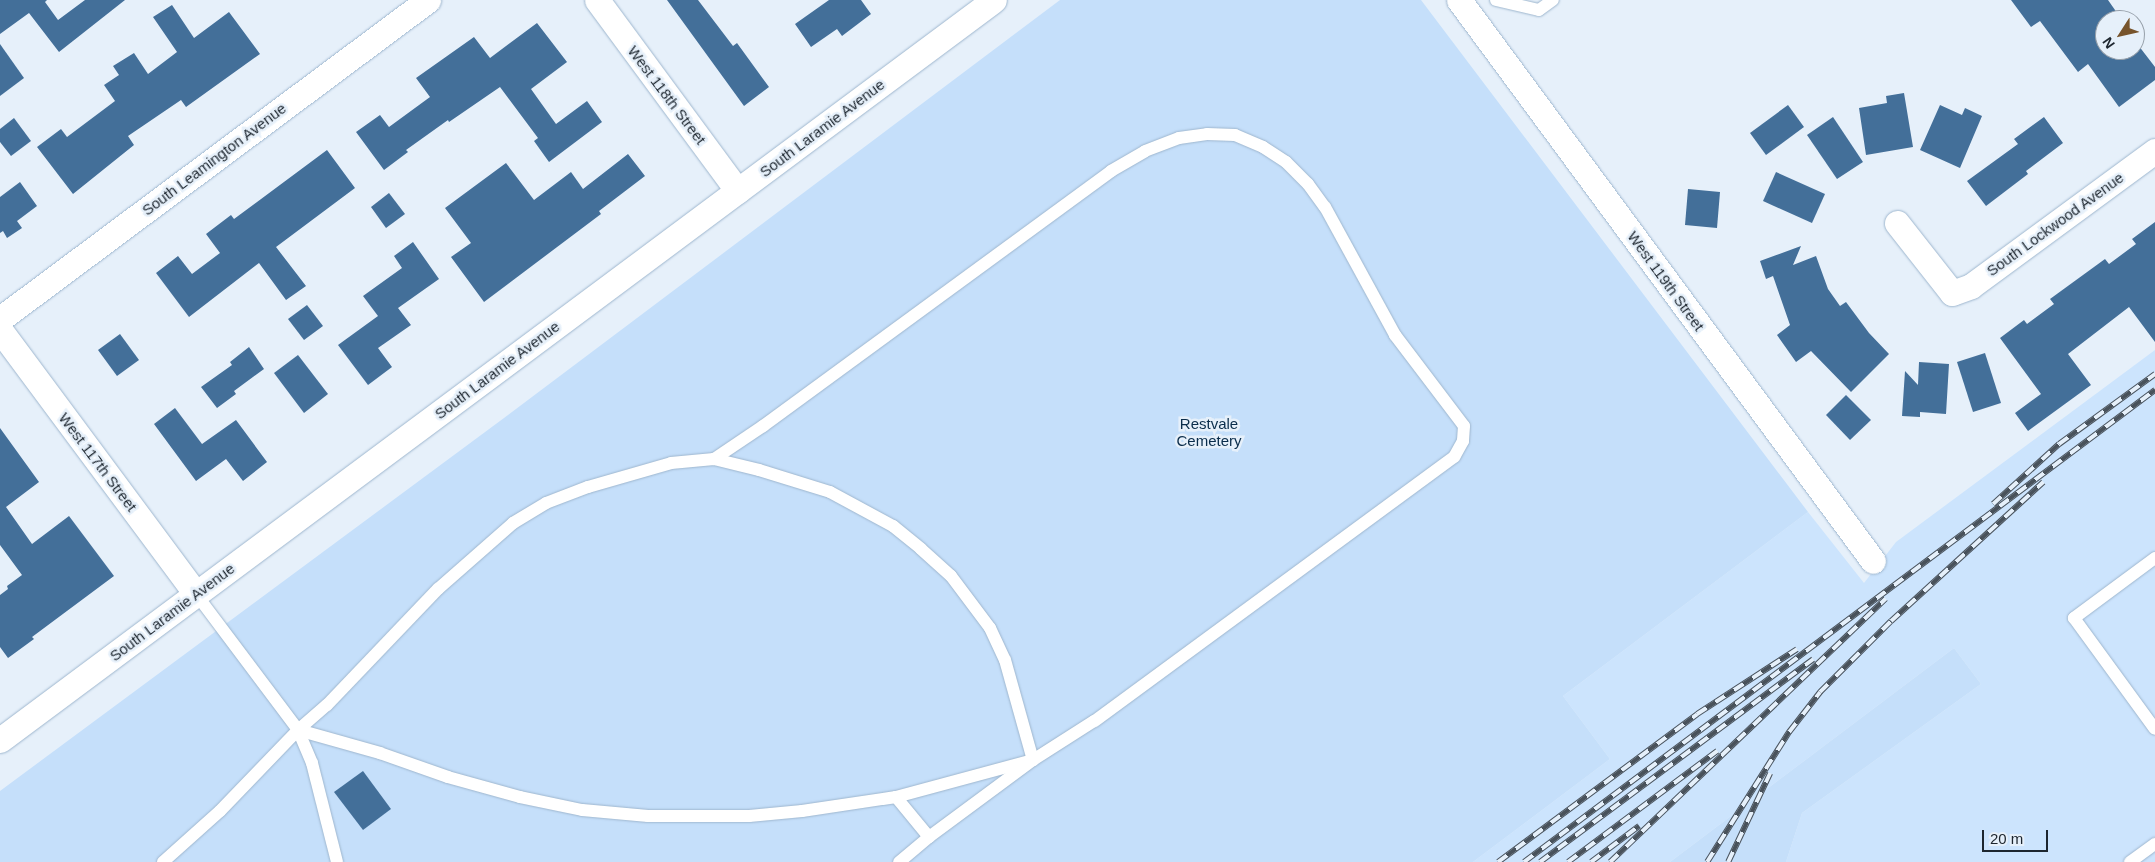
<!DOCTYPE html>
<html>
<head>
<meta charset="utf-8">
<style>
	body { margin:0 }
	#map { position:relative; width:2155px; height:862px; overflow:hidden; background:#e6f0fa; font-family:Helvetica,sans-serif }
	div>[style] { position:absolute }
	.built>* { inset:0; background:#cce4fd }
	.green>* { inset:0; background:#c5dffa }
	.building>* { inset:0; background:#436f99 }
	.roads { filter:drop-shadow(0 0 1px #9eb6ce) drop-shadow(0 0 1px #9eb6ce) }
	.lane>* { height:12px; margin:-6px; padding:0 6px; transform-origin:6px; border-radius:6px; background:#fff }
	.street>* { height:25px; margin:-12.5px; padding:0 12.5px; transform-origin:12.5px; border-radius:12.5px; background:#fff }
	.rail>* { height:5.5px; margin-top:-2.75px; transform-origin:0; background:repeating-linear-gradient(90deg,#e6f0fa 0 11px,#49525b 0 22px); box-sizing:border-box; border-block:1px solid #49525b }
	span { translate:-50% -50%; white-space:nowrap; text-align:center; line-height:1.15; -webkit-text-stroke:5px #e6f0fa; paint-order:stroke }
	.street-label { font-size:15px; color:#1d262f }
	.park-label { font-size:15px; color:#0a2d4b }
	.north { position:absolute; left:2095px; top:10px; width:50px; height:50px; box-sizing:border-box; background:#e6f0fa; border:1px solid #969fa9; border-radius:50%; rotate:235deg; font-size:14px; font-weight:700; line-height:20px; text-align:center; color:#1d262f }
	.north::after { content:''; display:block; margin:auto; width:18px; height:22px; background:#77542c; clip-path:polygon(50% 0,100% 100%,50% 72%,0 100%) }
	.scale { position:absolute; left:1982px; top:830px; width:66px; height:22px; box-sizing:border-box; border:2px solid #1d262f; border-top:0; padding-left:6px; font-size:15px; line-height:18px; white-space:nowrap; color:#1d262f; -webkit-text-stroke:4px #e6f0fa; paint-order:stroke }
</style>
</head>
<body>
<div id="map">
	<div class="built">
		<i style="clip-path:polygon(2155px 350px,2155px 862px,1786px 862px,1802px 813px,1981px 684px,1954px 648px,1670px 862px,1473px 862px,1610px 759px,1563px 696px,1808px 512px,1864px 583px,1896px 542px)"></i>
	</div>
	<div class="green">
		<i style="clip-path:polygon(1060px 0,1421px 0,1808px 512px,1563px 696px,1610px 759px,1473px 862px,0 862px,0 791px,504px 418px)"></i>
		<i style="clip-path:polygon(1954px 648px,1981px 684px,1802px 813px,1786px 862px,1670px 862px)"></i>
	</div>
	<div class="building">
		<i style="clip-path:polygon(0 0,47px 0,45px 2px,58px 20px,85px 0,125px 0,59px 52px,29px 13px,0 34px)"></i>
		<i style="clip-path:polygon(667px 0,698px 0,733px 46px,737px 43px,769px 87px,744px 106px)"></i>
		<i style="clip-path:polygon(829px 0,861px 0,871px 14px,842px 36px,837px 29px,811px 47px,795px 24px)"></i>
		<i style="clip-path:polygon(2011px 0,2108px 0,2122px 20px,2105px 20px,2105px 50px,2135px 50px,2135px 41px,2155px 67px,2155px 80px,2119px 107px,2088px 64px,2078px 72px,2040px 21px,2031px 27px)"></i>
		<i style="clip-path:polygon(172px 5px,194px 38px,229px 12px,260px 54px,186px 107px,181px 100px,128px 136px,134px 145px,73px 194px,37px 147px,61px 129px,67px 137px,115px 101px,104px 85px,119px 75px,113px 66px,134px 53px,148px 74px,177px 52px,153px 17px)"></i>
		<i style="clip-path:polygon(537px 23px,567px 62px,531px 89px,556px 124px,587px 101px,602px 122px,549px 162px,534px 141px,538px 138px,500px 87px,449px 122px,448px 120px,406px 150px,408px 152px,384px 170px,356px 132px,380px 115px,389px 127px,430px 97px,416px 78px,474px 37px,490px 58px)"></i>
		<i style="clip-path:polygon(0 44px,24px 78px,0 96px)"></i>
		<i style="clip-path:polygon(1904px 93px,1913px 147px,1866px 155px,1859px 108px,1887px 103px,1886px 96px)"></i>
		<i style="clip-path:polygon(1788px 105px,1804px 127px,1766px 155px,1750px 133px)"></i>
		<i style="clip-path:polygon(1940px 105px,1962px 115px,1965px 108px,1982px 116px,1960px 168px,1920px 150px)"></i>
		<i style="clip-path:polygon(1833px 117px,1863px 162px,1837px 179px,1807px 135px)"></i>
		<i style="clip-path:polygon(2044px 117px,2063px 143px,2026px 171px,2028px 174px,1986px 206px,1967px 181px,2018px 144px,2014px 139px)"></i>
		<i style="clip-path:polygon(14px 118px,31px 141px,11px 156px,0 142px,0 129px)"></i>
		<i style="clip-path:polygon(327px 150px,355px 188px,276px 247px,306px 286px,286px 300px,259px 263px,189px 317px,156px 273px,178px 256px,192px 274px,220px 253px,206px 234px,231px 215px,234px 219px)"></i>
		<i style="clip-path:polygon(628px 154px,645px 176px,599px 211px,601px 214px,484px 302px,451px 257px,471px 243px,445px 208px,506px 163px,534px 200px,571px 172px,583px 189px)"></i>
		<i style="clip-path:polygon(1776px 172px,1825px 194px,1812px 223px,1763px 201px)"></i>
		<i style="clip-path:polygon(20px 182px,37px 206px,17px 221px,22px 228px,7px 238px,3px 231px,0 233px,0 197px)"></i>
		<i style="clip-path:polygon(1688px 189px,1720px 192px,1717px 228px,1685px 225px)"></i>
		<i style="clip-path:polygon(389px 193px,405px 214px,386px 228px,371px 207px)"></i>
		<i style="clip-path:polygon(2155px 222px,2155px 342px,2129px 307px,2068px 354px,2091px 385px,2028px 431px,2015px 413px,2041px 394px,2000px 338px,2024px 320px,2027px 324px,2054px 304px,2050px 299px,2105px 259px,2109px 264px,2136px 244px,2132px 239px)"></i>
		<i style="clip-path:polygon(413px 242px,439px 279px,398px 308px,411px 325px,378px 348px,392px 367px,368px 385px,338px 345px,378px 316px,363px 296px,402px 268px,394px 256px)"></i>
		<i style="clip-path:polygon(1801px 246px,1793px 265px,1816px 256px,1828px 289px,1840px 306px,1846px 302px,1869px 333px,1889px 354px,1851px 392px,1811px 351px,1796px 362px,1777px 335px,1790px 325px,1773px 276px,1766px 279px,1760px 261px)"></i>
		<i style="clip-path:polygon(307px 305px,323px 326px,304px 340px,288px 319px)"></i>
		<i style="clip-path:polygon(120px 334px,139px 360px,117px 376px,98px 350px)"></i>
		<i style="clip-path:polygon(249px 347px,264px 369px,234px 391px,236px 394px,217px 408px,201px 387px,232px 365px,230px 362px)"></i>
		<i style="clip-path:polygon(1985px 353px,2001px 403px,1973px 412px,1957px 362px)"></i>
		<i style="clip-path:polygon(298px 355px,328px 394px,304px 413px,274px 373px)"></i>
		<i style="clip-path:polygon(1919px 362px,1949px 364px,1946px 414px,1920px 412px,1920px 417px,1902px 416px,1905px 371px,1918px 385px)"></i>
		<i style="clip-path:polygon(1846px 395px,1871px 420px,1850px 440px,1826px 415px)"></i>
		<i style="clip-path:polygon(175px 408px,202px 444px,236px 420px,267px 462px,243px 481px,226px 459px,196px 481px,154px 424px)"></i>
		<i style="clip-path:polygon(0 428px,39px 482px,6px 507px,32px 544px,69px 516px,114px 576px,32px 637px,34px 639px,8px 658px,0 647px,0 595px,8px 589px,7px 586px,22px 575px,0 545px)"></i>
		<i style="clip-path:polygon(363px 771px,391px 809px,363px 830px,334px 792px)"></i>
	</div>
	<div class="roads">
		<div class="lane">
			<i style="left:1496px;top:0;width:44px;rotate:13.1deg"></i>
			<i style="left:1539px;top:10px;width:17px;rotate:-36deg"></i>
			<i style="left:714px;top:459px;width:59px;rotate:-34deg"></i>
			<i style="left:763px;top:426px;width:431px;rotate:-36.2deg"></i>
			<i style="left:1111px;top:171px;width:39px;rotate:-30deg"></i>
			<i style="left:1145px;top:151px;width:36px;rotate:-21deg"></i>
			<i style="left:1179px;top:138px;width:28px;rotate:-8deg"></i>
			<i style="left:1207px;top:134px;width:28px;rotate:2deg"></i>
			<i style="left:1235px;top:135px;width:30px;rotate:23deg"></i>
			<i style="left:1263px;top:147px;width:27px;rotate:33deg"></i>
			<i style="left:1286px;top:162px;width:31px;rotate:45deg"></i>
			<i style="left:1308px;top:184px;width:29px;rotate:54deg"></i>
			<i style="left:1325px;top:207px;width:146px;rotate:61.3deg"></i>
			<i style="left:1395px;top:335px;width:114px;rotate:52.8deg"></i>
			<i style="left:1464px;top:426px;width:15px;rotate:94deg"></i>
			<i style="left:1463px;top:441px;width:18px;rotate:119deg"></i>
			<i style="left:1454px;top:457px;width:446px;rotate:143.7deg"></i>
			<i style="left:1094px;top:721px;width:72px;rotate:147.4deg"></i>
			<i style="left:1033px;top:760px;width:129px;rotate:143.5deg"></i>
			<i style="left:2155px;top:558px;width:101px;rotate:143.5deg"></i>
			<i style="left:2074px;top:618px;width:137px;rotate:53.9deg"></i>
			<i style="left:196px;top:594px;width:170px;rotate:53.1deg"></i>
			<i style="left:298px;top:730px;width:36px;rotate:67deg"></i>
			<i style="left:312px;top:763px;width:102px;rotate:75.8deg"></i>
			<i style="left:896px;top:797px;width:52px;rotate:50.5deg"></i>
			<i style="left:929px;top:837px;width:39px;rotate:140deg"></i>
			<i style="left:163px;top:862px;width:76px;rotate:-41.8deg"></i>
			<i style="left:220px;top:811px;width:112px;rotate:-46.1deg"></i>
			<i style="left:298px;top:730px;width:38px;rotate:-41deg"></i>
			<i style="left:327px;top:705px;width:161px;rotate:-46.3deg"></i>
			<i style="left:438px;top:589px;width:100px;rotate:-41.3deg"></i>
			<i style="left:513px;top:523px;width:39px;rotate:-31deg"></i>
			<i style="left:546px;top:503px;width:45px;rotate:-20.9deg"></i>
			<i style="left:588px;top:487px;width:86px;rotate:-16.1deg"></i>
			<i style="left:671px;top:463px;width:43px;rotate:-5.3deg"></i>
			<i style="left:714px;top:459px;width:46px;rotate:13.7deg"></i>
			<i style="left:759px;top:470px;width:74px;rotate:17.2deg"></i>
			<i style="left:830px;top:492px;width:72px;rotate:28.4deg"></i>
			<i style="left:893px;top:526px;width:36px;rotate:39deg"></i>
			<i style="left:921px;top:549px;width:40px;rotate:42deg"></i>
			<i style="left:951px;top:576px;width:65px;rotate:53.1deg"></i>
			<i style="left:990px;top:628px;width:35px;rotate:65deg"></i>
			<i style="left:1005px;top:660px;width:104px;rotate:74.4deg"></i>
			<i style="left:1033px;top:760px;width:142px;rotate:164.9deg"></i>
			<i style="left:896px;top:797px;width:95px;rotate:171.5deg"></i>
			<i style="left:802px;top:811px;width:53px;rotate:174.6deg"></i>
			<i style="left:749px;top:816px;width:101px;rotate:180deg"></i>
			<i style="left:648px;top:816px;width:66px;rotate:-174.8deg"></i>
			<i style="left:582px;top:810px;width:63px;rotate:-168.2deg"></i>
			<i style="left:520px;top:797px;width:75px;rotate:-164.5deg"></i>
			<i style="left:448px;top:777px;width:72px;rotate:-160.6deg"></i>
			<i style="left:380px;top:753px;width:85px;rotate:-164.3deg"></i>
			<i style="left:2130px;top:862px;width:31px;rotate:-36deg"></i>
		</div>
		<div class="street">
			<i style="left:597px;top:0;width:237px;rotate:53.6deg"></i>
			<i style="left:1459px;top:0;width:697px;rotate:53.57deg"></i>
			<i style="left:1897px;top:223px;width:89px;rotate:51.8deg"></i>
			<i style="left:1952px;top:293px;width:20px;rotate:-20deg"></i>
			<i style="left:1971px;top:286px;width:228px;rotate:-36.3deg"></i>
			<i style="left:0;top:319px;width:534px;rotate:-36.7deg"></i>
			<i style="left:0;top:330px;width:329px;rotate:53.4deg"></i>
			<i style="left:0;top:740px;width:1239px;rotate:-36.67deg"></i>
		</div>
	</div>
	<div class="rail">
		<i style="left:1993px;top:504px;width:89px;rotate:-42.3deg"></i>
		<i style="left:2059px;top:444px;width:119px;rotate:-36.1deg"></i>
		<i style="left:1498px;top:862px;width:248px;rotate:-36.6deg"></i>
		<i style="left:1697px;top:714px;width:119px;rotate:-33deg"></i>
		<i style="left:1524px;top:862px;width:788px;rotate:-36.8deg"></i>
		<i style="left:1540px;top:862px;width:340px;rotate:-36.6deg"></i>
		<i style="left:1568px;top:862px;width:186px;rotate:-36.7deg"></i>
		<i style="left:1591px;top:862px;width:60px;rotate:-36.9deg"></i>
		<i style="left:1610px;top:862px;width:381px;rotate:-43.7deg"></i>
		<i style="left:1707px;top:862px;width:154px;rotate:-57.8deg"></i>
		<i style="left:1789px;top:732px;width:51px;rotate:-52.2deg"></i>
		<i style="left:1820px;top:692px;width:100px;rotate:-45deg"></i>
		<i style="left:1891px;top:621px;width:206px;rotate:-42.4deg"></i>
		<i style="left:1728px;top:862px;width:98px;rotate:-64.7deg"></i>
	</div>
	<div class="street-label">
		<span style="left:667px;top:95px;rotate:53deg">West 118th Street</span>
		<span style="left:822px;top:128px;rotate:-37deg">South Laramie Avenue</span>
		<span style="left:214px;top:159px;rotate:-37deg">South Leamington Avenue</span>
		<span style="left:2055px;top:224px;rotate:-36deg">South Lockwood Avenue</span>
		<span style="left:1666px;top:281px;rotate:54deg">West 119th Street</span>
		<span style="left:497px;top:370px;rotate:-37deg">South Laramie Avenue</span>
		<span style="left:98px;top:462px;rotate:53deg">West 117th Street</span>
		<span style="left:172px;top:612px;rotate:-37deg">South Laramie Avenue</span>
	</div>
	<div class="park-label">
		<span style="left:1209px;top:432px">Restvale<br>Cemetery</span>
	</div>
	<div class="north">N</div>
	<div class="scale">20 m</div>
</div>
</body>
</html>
